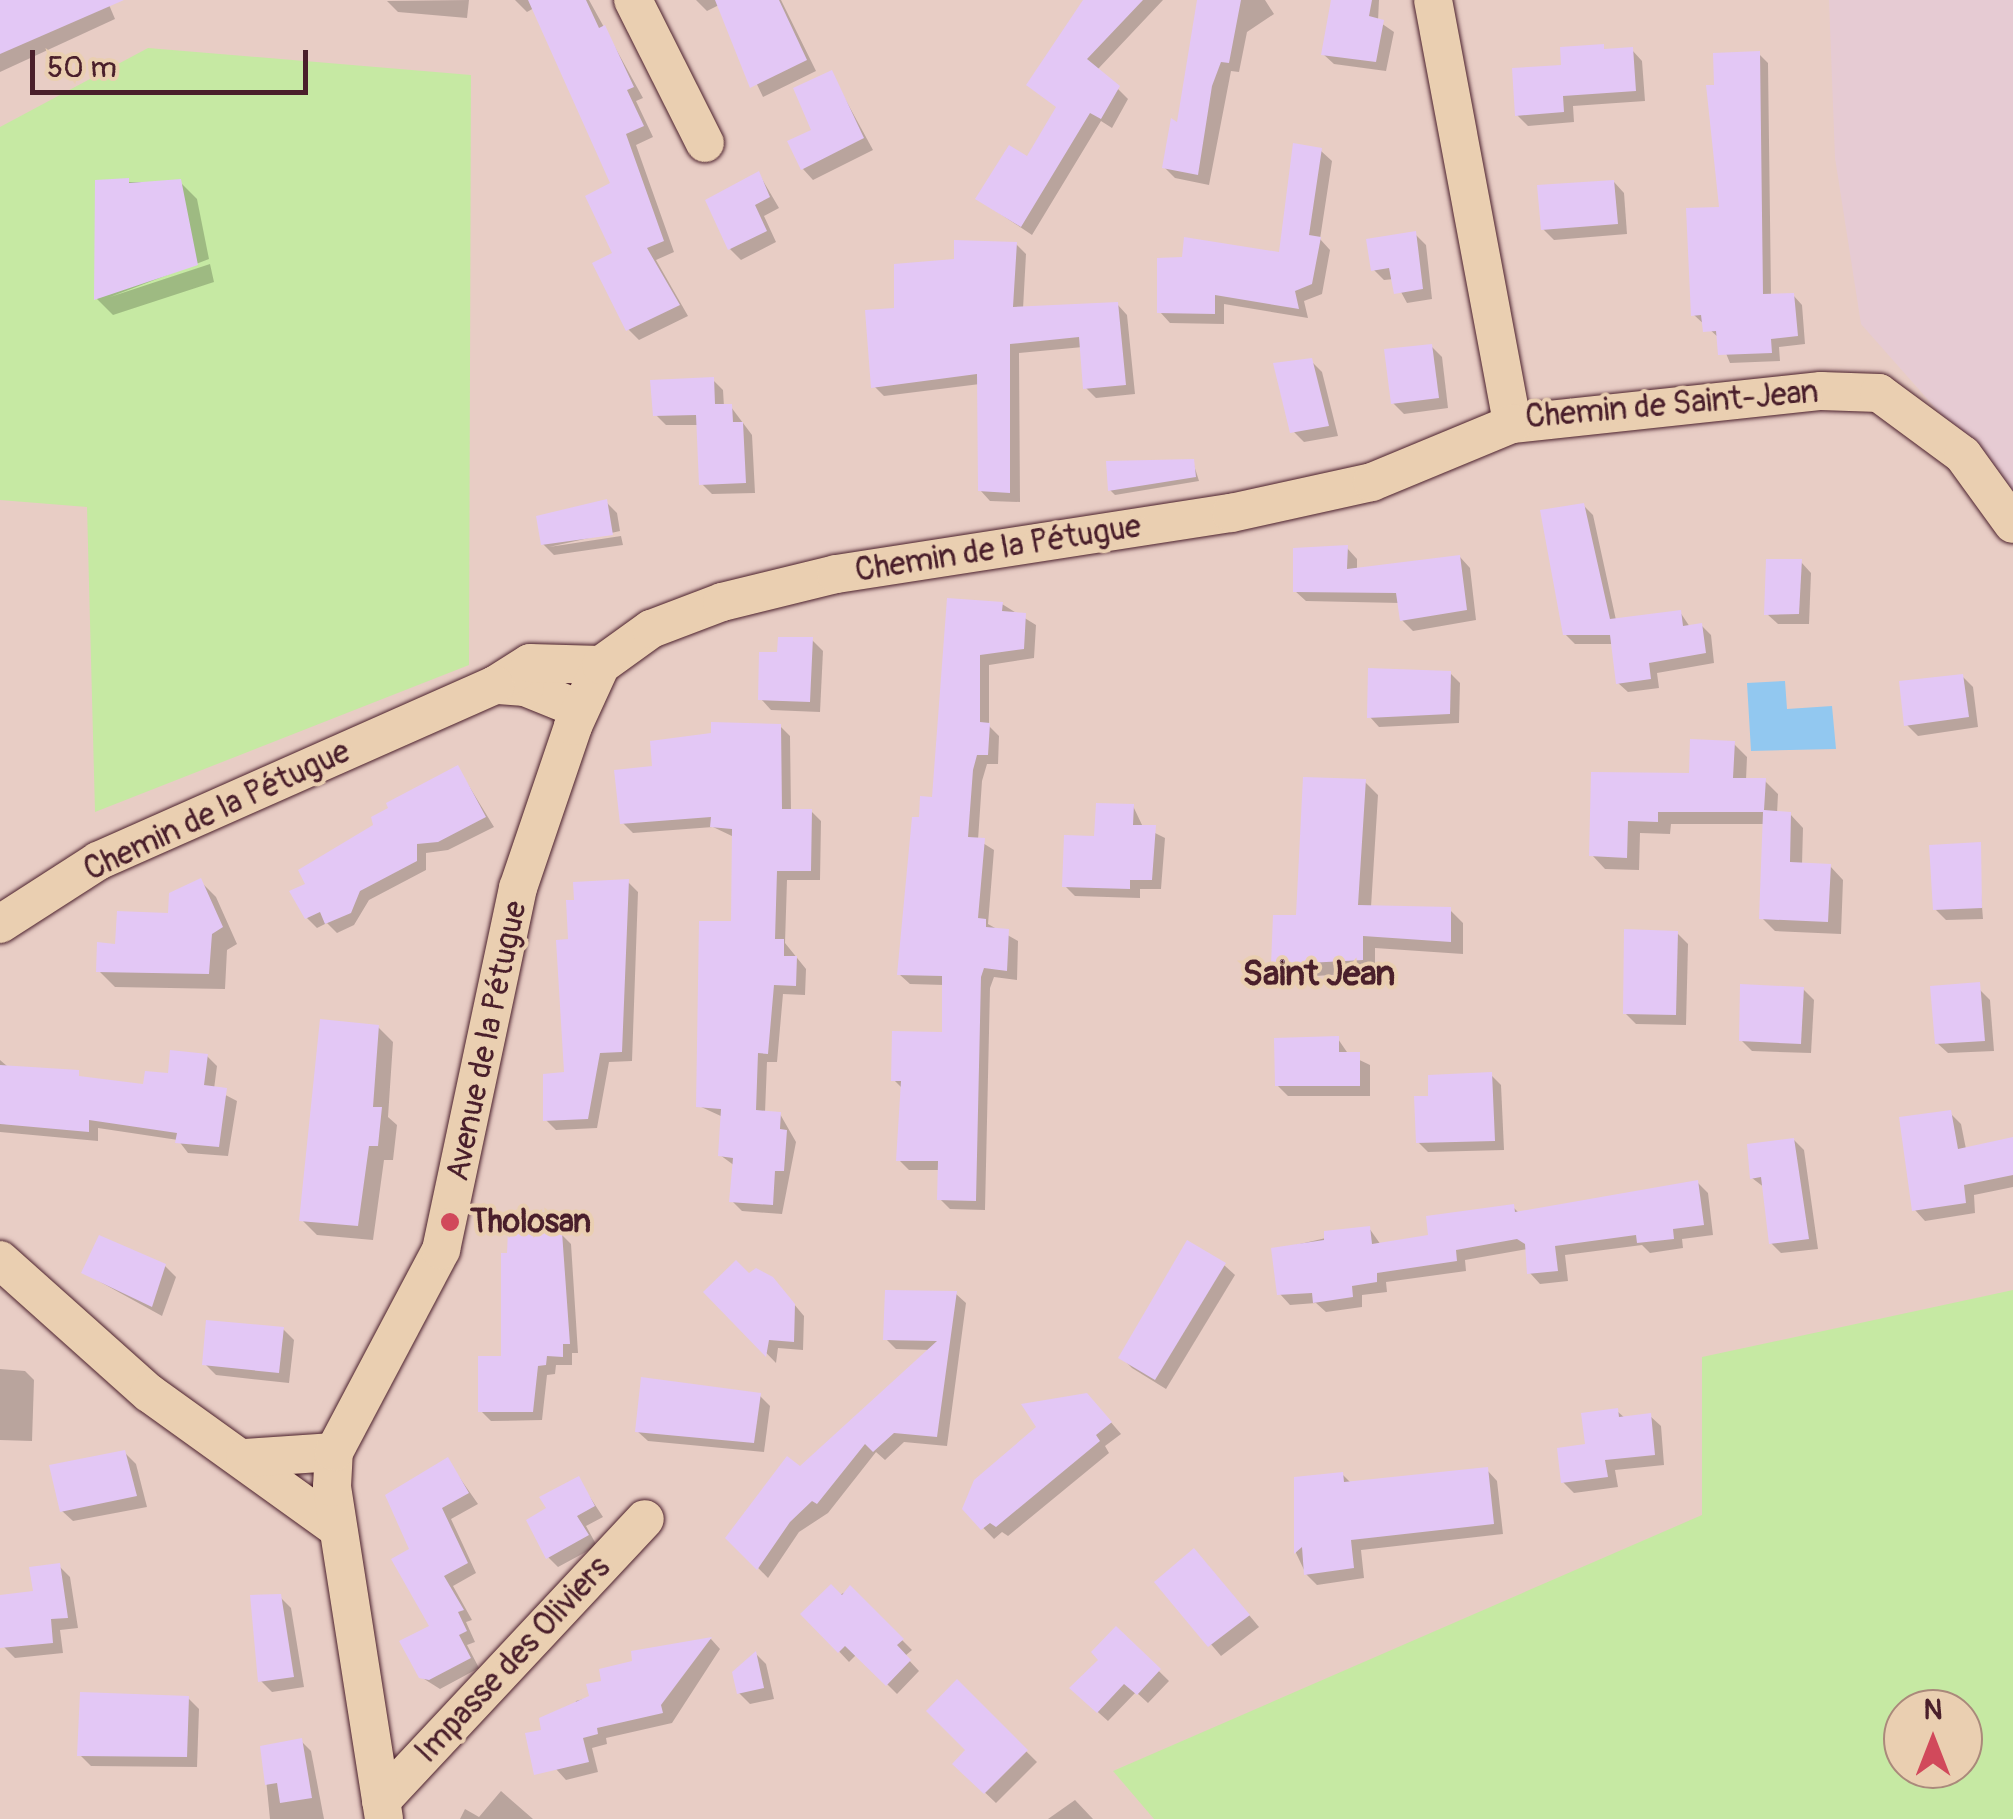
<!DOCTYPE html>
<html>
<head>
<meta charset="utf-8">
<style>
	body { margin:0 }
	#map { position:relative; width:2013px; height:1819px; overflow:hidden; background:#e8cdc5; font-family:Pangolin,sans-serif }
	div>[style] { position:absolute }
	.built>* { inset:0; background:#e6cbd3 }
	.green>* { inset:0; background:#c6e9a3 }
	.water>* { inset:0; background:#92c8f0 }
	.shadow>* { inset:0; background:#0003 }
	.building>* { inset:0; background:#e3c7f5 }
	.roads { filter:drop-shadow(0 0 2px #4a1f2b) drop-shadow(0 0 2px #4a1f2b) }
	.minor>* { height:38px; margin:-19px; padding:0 19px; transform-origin:19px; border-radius:19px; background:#eacfb1 }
	.dots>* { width:28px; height:28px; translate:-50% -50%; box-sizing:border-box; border:5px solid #eacfb1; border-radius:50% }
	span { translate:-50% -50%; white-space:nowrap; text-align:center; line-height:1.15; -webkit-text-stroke:8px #eacfb1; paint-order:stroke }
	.street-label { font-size:32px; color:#4a1f2b }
	.poi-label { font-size:32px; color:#4a1f2b; font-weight:700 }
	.left { translate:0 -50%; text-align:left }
	.neighbourhood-label { font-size:35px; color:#4a1f2b; font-weight:700 }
	.north { position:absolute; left:1883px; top:1689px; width:100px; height:100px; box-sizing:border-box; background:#eacfb1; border:2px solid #aa897b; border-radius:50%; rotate:0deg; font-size:28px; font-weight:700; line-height:40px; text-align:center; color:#4a1f2b }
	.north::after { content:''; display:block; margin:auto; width:35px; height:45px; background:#d1495b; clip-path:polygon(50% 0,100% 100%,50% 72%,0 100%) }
	.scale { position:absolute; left:30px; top:50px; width:278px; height:45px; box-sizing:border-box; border:5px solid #4a1f2b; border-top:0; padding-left:12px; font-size:30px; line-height:35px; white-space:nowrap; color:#4a1f2b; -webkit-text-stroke:8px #eacfb1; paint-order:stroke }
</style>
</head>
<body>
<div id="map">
	<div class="built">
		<i style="clip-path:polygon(1829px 0,2013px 0,2013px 496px,1861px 324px,1835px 158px)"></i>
	</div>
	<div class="green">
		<i style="clip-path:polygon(148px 48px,471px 75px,469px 665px,95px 812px,87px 507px,0 500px,0 127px)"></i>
		<i style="clip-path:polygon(evenodd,2013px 1290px,2013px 1819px,1154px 1819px,1113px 1771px,1702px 1515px,1702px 1357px,2013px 1290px,1963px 1709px,1963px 1769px,1903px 1769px,1903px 1709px,1963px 1709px)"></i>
	</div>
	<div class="water">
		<i style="clip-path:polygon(1785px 681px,1787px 709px,1832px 706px,1836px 749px,1751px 751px,1747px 683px)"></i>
	</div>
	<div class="shadow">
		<i style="clip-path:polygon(30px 0,107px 0,115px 19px,0 72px,0 15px)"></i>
		<i style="clip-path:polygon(469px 0,467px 18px,398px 12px,387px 1px)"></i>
		<i style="clip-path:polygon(515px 0,589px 0,643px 98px,636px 101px,653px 137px,636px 145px,674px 252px,656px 260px,688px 316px,639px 340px,628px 329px,615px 254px,614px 185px,534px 8px,527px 12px)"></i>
		<i style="clip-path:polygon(696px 0,781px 0,816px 71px,763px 97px,719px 5px,707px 11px)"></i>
		<i style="clip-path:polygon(1087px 0,1163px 0,1098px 69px,1128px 99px,1112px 128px,1101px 121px,1032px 235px,978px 199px,1028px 160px,1059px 109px)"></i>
		<i style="clip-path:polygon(1200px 0,1265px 0,1274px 14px,1247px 32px,1239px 72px,1231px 71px,1209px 185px,1175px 178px,1164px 167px,1179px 126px)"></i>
		<i style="clip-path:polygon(1333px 0,1379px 0,1378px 21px,1394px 32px,1386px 71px,1334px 64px,1323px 54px)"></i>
		<i style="clip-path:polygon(1632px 50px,1642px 61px,1645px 101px,1573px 106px,1574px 122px,1528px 126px,1517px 115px,1563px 67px)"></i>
		<i style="clip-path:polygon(1759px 54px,1768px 63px,1771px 296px,1793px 295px,1802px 305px,1805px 344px,1779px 347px,1780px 361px,1730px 363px,1720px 339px,1694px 315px,1722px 210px,1716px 87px)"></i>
		<i style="clip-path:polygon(831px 73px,873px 150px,813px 180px,803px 169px)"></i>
		<i style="clip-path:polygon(1321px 151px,1332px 161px,1320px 239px,1330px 250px,1322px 294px,1304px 301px,1308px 318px,1224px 304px,1224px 324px,1170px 323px,1160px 312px,1281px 255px)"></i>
		<i style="clip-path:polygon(759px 174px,779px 208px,764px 216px,776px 242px,741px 260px,730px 249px)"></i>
		<i style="clip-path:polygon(98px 182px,180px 182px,197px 199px,209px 259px,110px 297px,210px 264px,214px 282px,113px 315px,97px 299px)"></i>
		<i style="clip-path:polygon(1614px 182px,1624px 193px,1627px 234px,1554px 240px,1543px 229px)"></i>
		<i style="clip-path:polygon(1415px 234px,1426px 245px,1432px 299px,1407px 303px,1394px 279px,1384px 280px,1373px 269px)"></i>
		<i style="clip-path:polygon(1016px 244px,1026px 254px,1023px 309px,1117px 304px,1127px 315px,1135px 394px,1096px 398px,1086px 388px,1083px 347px,1019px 353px,1020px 502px,990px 501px,980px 490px,980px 384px,884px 396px,874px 386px,896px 310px,957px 261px)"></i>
		<i style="clip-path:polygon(1431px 346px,1442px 357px,1448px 408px,1404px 414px,1393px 403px)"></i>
		<i style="clip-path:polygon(1311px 361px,1322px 372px,1338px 436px,1304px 442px,1293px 431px)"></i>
		<i style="clip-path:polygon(713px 380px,723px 390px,724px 407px,731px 407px,752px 435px,755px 493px,712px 494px,701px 483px,699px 425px,666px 425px,656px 415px)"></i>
		<i style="clip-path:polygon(1193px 462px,1199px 481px,1115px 495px,1110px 490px)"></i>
		<i style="clip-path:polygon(606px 502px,617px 513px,620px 531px,549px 547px,621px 536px,623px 545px,554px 555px,543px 544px)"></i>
		<i style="clip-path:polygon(1584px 506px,1593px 515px,1616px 620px,1680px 612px,1690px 627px,1701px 625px,1711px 635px,1714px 663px,1657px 673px,1659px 688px,1628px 692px,1618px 683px,1614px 644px,1575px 644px,1565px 634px)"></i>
		<i style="clip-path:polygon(1347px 548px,1357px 559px,1357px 570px,1460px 557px,1470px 568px,1476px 620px,1413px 631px,1402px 620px,1400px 603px,1306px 601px,1295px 591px)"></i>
		<i style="clip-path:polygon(1801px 562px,1811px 573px,1809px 624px,1778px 624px,1767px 614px)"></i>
		<i style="clip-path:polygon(949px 600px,1002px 604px,1036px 625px,1034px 658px,989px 665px,989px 726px,999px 736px,998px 764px,987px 764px,982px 781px,978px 840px,994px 850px,988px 924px,1018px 941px,1017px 980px,994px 977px,990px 988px,985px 1210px,950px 1209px,940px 1199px,940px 1170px,909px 1170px,899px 1160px,903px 1089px,894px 1080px,944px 1034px,944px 985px,910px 984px,899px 974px,921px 820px,935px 800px)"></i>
		<i style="clip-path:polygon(812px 640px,823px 651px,820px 712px,771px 710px,761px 699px,779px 655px)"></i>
		<i style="clip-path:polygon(1450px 673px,1460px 683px,1459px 723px,1379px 727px,1370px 717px)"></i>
		<i style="clip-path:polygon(1962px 676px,1973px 687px,1978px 727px,1918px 736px,1907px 725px)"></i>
		<i style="clip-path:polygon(780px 726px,790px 736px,791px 811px,811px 811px,821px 821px,820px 880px,787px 880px,785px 943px,806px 969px,805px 995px,783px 994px,777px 1062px,767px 1062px,765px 1113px,780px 1114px,796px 1142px,782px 1214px,742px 1211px,732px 1201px,735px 1166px,720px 1155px,723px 1117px,699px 1106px,701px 923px,733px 924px,734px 837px,713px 827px,633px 833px,622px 822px,655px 768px)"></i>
		<i style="clip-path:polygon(1734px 744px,1747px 757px,1746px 780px,1765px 781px,1778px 794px,1777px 814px,1790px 814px,1803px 828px,1802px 865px,1830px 866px,1843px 880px,1841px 934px,1775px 931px,1762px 918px,1765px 824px,1671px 824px,1670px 834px,1640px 833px,1639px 870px,1605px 869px,1592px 855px,1594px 775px,1691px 776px)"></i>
		<i style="clip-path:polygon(458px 768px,494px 827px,448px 850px,426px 853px,426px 870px,369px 900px,354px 925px,337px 933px,327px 923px,317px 928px,307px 918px,309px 885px)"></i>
		<i style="clip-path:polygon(1365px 782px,1378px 795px,1371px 907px,1450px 910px,1463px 923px,1463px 954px,1375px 948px,1375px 972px,1286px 978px,1273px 964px)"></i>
		<i style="clip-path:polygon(1133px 806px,1143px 827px,1165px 838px,1161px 889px,1140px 889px,1140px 898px,1075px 896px,1065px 886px,1096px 839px)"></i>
		<i style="clip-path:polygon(1978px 856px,1983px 919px,1946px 920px,1935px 909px)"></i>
		<i style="clip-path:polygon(200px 881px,216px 897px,237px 944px,227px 950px,225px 989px,115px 987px,99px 971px,118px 946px,171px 915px)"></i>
		<i style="clip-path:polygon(628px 882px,638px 892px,632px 1061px,609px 1062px,597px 1128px,556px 1130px,546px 1120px,566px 1074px,571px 942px)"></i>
		<i style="clip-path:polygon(1677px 933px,1688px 944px,1686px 1025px,1636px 1024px,1625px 1013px)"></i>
		<i style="clip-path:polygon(1803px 989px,1814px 1000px,1811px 1053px,1752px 1051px,1741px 1040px)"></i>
		<i style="clip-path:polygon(1979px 989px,1990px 1000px,1994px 1051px,1948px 1053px,1937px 1043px)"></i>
		<i style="clip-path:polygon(378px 1027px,393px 1042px,388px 1117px,397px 1125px,393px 1160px,384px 1160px,373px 1240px,317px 1235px,302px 1220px)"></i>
		<i style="clip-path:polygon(1338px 1039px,1349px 1055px,1370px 1065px,1370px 1096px,1288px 1096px,1277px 1085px)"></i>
		<i style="clip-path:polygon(207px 1056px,217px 1066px,214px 1089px,237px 1101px,228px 1156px,188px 1153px,178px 1140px,98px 1128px,98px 1141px,0 1132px,0 1060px,7px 1066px,145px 1087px)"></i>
		<i style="clip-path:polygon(1491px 1075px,1501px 1085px,1504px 1150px,1428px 1152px,1418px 1142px)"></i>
		<i style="clip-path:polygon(1950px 1113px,1961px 1124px,1966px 1149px,2013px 1138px,2013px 1187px,1974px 1195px,1975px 1213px,1925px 1221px,1915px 1210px)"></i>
		<i style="clip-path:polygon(1794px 1140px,1804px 1150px,1818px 1249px,1781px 1253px,1771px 1243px,1765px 1188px,1752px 1178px)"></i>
		<i style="clip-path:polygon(1697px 1182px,1708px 1193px,1713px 1235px,1682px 1239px,1683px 1248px,1650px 1253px,1642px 1245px,1565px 1255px,1568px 1281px,1540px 1284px,1530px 1273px,1528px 1249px,1465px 1260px,1466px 1271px,1386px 1282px,1387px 1292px,1362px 1295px,1362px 1307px,1326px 1312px,1316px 1303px,1290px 1305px,1280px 1294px,1274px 1250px,1369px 1228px,1381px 1245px,1431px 1237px,1513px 1207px,1520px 1214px)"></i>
		<i style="clip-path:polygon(561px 1234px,571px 1244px,578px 1353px,572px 1353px,572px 1365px,556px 1365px,555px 1374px,547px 1375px,542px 1420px,491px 1421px,481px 1411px)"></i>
		<i style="clip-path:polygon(1224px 1265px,1235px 1275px,1166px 1389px,1132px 1368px,1121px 1357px)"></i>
		<i style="clip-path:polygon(165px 1266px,176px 1277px,162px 1316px,84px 1273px)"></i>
		<i style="clip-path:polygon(749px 1276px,782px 1290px,804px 1316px,803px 1350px,778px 1348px,776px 1363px,707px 1292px)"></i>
		<i style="clip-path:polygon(956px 1294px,966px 1303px,947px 1446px,904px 1442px,885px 1460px,876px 1452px,828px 1513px,799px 1532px,768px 1578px,729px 1538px,932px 1350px,896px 1349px,886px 1339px)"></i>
		<i style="clip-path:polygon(283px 1329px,294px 1340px,289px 1383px,216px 1375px,205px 1364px)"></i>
		<i style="clip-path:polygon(0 1369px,25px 1371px,34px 1380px,32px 1441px,0 1440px)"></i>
		<i style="clip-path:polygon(760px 1396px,770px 1406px,764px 1452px,648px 1441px,637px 1431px)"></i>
		<i style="clip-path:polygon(1098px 1407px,1121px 1434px,1105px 1446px,1109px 1453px,1008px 1536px,1002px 1532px,994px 1539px,965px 1509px)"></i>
		<i style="clip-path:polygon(1617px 1411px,1626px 1419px,1650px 1416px,1661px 1426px,1664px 1465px,1615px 1470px,1618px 1487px,1574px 1493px,1563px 1482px)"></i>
		<i style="clip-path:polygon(125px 1453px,136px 1464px,147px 1507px,73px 1521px,62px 1511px)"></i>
		<i style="clip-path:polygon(448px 1461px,478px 1504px,451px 1519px,476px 1573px,453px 1586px,472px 1620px,466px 1622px,475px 1642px,467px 1645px,479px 1668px,440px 1689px,421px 1677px,432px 1627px,412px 1550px)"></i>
		<i style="clip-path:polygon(1487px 1470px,1497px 1481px,1503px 1534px,1361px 1550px,1364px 1578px,1317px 1585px,1306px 1574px,1296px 1553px,1296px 1479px,1342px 1474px,1352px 1484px)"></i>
		<i style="clip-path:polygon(578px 1479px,603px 1517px,586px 1526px,597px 1546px,558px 1567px,548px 1557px,550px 1509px)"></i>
		<i style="clip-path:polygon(1205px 1562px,1259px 1627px,1221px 1656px,1158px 1582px)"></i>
		<i style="clip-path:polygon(59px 1566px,70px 1577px,78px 1628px,60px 1630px,63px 1653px,15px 1658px,4px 1647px,0 1598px,35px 1593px)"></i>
		<i style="clip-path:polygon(851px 1589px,912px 1650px,905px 1656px,919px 1671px,897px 1694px,857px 1654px,849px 1662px,804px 1614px)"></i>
		<i style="clip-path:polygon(280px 1597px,291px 1608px,304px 1687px,272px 1692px,261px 1681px)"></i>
		<i style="clip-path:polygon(1116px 1629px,1169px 1681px,1148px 1703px,1136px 1692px,1108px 1721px,1082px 1698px)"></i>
		<i style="clip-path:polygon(711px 1639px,720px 1649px,672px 1723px,606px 1738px,607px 1744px,592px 1748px,598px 1772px,566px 1780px,556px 1769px,576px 1701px,592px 1697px,635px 1663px,634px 1653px)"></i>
		<i style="clip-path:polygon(756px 1654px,766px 1664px,774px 1699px,750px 1704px,739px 1693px)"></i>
		<i style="clip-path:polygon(957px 1683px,1037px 1762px,996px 1803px,955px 1764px,969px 1750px)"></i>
		<i style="clip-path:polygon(188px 1698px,199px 1709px,197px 1767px,91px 1766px,80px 1755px)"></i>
		<i style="clip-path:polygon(301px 1741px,311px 1751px,324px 1819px,270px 1819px,263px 1748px)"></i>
		<i style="clip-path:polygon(501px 1791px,533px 1819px,460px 1819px,465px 1809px,479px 1817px)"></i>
		<i style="clip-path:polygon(1075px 1800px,1093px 1819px,1048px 1819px)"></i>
	</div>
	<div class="building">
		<i style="clip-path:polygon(0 0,124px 0,0 54px)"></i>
		<i style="clip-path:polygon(528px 0,586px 0,599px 28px,605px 25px,634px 87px,627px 90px,644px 126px,626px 134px,664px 241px,647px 248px,680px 305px,626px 331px,592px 263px,612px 253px,585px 196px,610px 183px)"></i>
		<i style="clip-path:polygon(715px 0,779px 0,807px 60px,750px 88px)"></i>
		<i style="clip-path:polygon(1083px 0,1143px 0,1087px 59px,1120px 86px,1101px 119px,1090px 113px,1021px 227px,975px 199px,1009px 145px,1027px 156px,1056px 107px,1026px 85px)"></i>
		<i style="clip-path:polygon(1197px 0,1241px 0,1229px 63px,1221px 62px,1212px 86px,1198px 175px,1162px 168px,1171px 118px,1177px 122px)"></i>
		<i style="clip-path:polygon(1331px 0,1372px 0,1369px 16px,1384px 20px,1376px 62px,1321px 55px)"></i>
		<i style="clip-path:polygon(1604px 44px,1604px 49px,1633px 47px,1636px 91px,1563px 96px,1564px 112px,1515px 116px,1512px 68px,1561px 65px,1560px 47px)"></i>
		<i style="clip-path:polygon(1760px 51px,1763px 294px,1794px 293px,1798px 336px,1771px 339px,1772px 353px,1718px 355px,1716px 331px,1703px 332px,1701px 315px,1691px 316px,1686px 208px,1719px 207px,1706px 85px,1714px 85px,1713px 53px)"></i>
		<i style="clip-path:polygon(832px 70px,864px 138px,801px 170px,787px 141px,811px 130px,793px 88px)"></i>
		<i style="clip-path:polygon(1293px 143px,1322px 148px,1309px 235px,1321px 237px,1312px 284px,1295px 291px,1299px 309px,1215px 295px,1215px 314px,1157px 313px,1157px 258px,1182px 257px,1184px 237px,1279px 252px)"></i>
		<i style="clip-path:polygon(759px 171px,770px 197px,755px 205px,767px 231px,728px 250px,705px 200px)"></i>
		<i style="clip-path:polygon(129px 178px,129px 183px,181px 179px,198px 265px,94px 300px,95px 180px)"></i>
		<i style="clip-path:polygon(1614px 180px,1618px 224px,1541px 230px,1537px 185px)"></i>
		<i style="clip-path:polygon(1416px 231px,1423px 289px,1394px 294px,1389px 268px,1371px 271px,1366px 239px)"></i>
		<i style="clip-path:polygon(954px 240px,1017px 242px,1013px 307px,1118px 302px,1126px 385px,1083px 389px,1079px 337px,1010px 344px,1010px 493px,978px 491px,977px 374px,871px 388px,865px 310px,894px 308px,894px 264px,954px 259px)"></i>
		<i style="clip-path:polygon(1432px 344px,1439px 398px,1391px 404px,1384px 349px)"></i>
		<i style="clip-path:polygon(1312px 358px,1329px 426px,1290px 433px,1273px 363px)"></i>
		<i style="clip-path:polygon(714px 377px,715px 404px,732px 404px,733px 422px,743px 422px,746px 483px,699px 485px,696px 415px,653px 416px,650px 380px)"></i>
		<i style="clip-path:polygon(1194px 459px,1196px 477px,1108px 491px,1106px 461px)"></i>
		<i style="clip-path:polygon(607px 499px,613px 535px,541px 545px,536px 516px)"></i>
		<i style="clip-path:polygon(1584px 503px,1610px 619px,1681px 610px,1683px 626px,1702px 623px,1706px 653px,1649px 663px,1651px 679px,1616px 684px,1610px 635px,1563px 635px,1540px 510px)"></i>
		<i style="clip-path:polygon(1348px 545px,1347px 569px,1460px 555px,1467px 610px,1400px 621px,1396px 593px,1293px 592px,1293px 548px)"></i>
		<i style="clip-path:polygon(1766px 559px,1802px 559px,1799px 614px,1764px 615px)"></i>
		<i style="clip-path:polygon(947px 598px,1003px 602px,1002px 611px,1026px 613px,1024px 649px,980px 655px,980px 722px,990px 723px,988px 755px,977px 755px,973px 770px,968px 837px,985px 838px,978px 918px,986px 919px,986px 927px,1009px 929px,1007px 971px,984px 968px,981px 977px,976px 1201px,937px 1200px,938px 1161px,896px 1161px,901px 1081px,891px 1081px,892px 1031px,942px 1032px,942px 976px,897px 975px,912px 817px,919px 817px,920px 796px,932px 797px)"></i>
		<i style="clip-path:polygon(778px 637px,813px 637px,810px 702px,758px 700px,759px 652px,777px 652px)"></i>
		<i style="clip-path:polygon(1368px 668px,1451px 671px,1450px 714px,1367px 718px)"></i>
		<i style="clip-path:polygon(1963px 674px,1969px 717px,1904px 726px,1899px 681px)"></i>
		<i style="clip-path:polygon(711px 722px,781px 724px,782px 809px,812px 809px,811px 871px,777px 871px,775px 939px,784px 939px,784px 956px,797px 956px,796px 986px,774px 985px,768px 1054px,758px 1053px,756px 1110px,781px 1112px,780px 1129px,787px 1130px,784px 1171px,775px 1171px,773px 1205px,729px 1202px,733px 1158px,718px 1156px,721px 1109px,696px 1107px,699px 921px,731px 921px,732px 829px,710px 827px,711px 817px,620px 824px,614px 770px,652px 766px,650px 741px,711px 733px)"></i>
		<i style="clip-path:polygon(1690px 739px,1735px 741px,1733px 778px,1766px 778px,1764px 810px,1791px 812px,1790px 862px,1831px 864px,1828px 922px,1759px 919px,1763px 812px,1658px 812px,1658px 822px,1628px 821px,1627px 858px,1589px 856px,1591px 772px,1689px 773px)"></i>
		<i style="clip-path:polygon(458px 765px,486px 817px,438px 842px,417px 844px,417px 861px,360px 891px,351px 913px,325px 924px,320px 912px,305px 919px,289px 891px,305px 884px,298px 870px,373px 825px,371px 817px,388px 808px,386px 803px)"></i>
		<i style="clip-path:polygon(1303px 777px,1366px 779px,1358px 905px,1451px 907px,1451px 942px,1363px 936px,1363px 960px,1271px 965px,1273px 915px,1296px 915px)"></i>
		<i style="clip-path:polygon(1096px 803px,1134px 804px,1133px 825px,1156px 825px,1152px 880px,1130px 880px,1130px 889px,1062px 887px,1064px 835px,1094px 836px)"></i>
		<i style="clip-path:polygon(1981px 842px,1982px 908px,1933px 910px,1929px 845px)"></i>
		<i style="clip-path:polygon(201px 878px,223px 927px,212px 934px,209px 974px,96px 972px,97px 942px,115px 944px,117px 911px,168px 913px,169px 893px)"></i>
		<i style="clip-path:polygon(629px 879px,622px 1052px,600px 1053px,588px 1119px,543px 1121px,543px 1074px,564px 1072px,556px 940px,568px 939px,566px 900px,574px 900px,573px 882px)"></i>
		<i style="clip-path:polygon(1624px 929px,1678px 931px,1676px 1015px,1623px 1014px)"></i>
		<i style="clip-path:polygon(1980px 982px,1985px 1041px,1935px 1044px,1930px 986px)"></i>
		<i style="clip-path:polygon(1740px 984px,1804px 987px,1801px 1044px,1739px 1041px)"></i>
		<i style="clip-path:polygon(320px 1019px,379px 1025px,373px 1107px,382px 1107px,378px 1146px,369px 1146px,358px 1226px,299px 1221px)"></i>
		<i style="clip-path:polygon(1339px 1036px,1339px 1052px,1360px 1052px,1360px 1086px,1275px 1086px,1274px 1038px)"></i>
		<i style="clip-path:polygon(170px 1050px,208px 1054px,204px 1085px,227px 1088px,219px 1147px,175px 1143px,177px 1133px,89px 1120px,89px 1132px,0 1124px,0 1065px,79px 1070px,79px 1076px,143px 1084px,145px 1071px,168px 1073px)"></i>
		<i style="clip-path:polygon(1492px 1072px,1495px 1141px,1416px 1143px,1414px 1096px,1428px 1096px,1428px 1075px)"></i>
		<i style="clip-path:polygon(1951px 1110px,1958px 1149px,2013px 1137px,2013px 1175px,1964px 1185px,1966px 1203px,1912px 1211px,1899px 1117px)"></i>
		<i style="clip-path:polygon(1794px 1138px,1809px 1239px,1769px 1244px,1761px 1177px,1750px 1179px,1747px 1144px)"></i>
		<i style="clip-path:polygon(1698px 1180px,1704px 1225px,1673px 1229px,1674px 1239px,1637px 1243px,1636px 1235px,1555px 1246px,1558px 1271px,1527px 1274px,1525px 1244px,1517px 1239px,1456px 1250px,1457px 1261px,1377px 1273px,1377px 1282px,1352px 1286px,1353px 1297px,1313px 1303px,1312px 1293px,1277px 1295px,1271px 1248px,1324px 1240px,1324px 1231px,1370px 1226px,1372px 1244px,1428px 1235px,1426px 1216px,1514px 1204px,1515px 1212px)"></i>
		<i style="clip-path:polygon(508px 1231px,562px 1232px,570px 1344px,563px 1344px,563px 1357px,547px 1356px,546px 1365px,538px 1366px,533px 1412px,478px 1412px,478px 1356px,501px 1356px,501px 1253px,507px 1253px)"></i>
		<i style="clip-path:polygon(99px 1235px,166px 1264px,152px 1307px,81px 1273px)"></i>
		<i style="clip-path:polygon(1187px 1240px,1226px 1263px,1155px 1380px,1118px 1358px)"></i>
		<i style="clip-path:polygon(736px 1260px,749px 1273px,756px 1268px,773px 1277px,795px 1304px,794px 1342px,769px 1340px,766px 1357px,703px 1292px)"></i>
		<i style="clip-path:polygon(885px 1290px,957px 1291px,937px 1437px,894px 1433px,873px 1452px,865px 1444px,817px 1504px,812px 1501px,790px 1522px,757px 1570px,725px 1538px,787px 1456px,800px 1466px,937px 1341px,883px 1340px)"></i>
		<i style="clip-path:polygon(206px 1320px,284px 1327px,279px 1373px,202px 1365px)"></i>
		<i style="clip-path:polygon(641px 1377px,761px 1393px,754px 1443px,635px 1432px)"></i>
		<i style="clip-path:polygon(1087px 1393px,1112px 1422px,1096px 1435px,1100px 1441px,996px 1527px,990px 1523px,981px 1530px,962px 1509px,974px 1480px,1036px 1427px,1021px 1404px)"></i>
		<i style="clip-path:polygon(1618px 1408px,1619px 1417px,1651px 1413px,1655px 1455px,1605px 1460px,1608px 1477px,1561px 1483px,1557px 1448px,1585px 1444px,1581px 1413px)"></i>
		<i style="clip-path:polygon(125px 1450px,137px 1496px,60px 1512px,49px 1465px)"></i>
		<i style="clip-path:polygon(448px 1457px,469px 1493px,442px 1508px,468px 1563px,444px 1576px,464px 1610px,458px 1612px,467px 1631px,459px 1635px,471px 1658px,429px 1680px,419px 1678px,399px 1641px,429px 1626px,391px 1559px,409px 1549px,385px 1495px)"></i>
		<i style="clip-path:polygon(1488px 1467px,1494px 1524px,1351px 1540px,1354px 1568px,1304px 1575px,1302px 1547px,1294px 1554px,1294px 1477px,1343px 1472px,1344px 1482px)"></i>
		<i style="clip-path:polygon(579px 1476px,595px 1506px,577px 1516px,589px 1535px,546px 1559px,526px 1520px,546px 1508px,539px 1497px)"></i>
		<i style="clip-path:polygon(1194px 1548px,1250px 1615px,1208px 1647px,1154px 1582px)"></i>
		<i style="clip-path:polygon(60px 1563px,68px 1618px,51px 1619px,53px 1643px,0 1648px,0 1595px,33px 1591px,29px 1567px)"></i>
		<i style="clip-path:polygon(831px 1584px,842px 1595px,850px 1585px,904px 1639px,897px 1645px,911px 1660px,886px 1686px,845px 1646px,838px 1653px,800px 1614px)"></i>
		<i style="clip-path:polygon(281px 1594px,294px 1677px,258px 1682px,250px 1595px)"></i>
		<i style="clip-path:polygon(1116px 1626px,1161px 1669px,1137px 1695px,1124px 1684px,1097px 1713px,1069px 1688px,1098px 1660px,1091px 1652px)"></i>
		<i style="clip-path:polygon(712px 1637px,661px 1705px,663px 1713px,597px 1728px,598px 1734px,583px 1738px,589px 1762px,534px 1775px,525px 1733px,541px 1730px,539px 1718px,589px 1696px,586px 1684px,601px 1681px,599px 1669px,632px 1661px,631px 1651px)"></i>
		<i style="clip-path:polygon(756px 1651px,764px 1688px,737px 1694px,732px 1672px)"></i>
		<i style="clip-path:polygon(957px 1679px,1028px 1750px,984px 1794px,952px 1764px,965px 1750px,926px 1711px)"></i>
		<i style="clip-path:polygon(80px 1692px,189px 1696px,187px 1757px,77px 1756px)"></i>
		<i style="clip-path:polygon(302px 1738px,312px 1798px,280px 1803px,277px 1783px,265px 1785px,260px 1746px)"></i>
	</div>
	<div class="roads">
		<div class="minor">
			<i style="left:633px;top:0;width:160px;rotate:63.3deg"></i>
			<i style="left:1433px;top:0;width:431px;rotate:79.4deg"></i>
			<i style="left:1512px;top:424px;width:311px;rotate:-6.1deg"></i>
			<i style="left:1821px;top:391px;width:58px;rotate:2deg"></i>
			<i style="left:1879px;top:393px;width:104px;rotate:36.4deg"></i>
			<i style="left:1963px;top:455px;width:85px;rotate:54.1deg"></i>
			<i style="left:579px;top:709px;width:58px;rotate:-157.8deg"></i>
			<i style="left:525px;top:687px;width:30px;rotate:-176deg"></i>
			<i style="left:495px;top:685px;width:41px;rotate:-32.2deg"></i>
			<i style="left:530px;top:663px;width:71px;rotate:1.6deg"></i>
			<i style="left:0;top:924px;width:117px;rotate:-32.7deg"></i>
			<i style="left:98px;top:861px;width:434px;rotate:-23.9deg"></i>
			<i style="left:0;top:1260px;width:200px;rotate:41.8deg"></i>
			<i style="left:149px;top:1393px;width:233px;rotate:35.7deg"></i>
			<i style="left:245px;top:1458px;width:89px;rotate:-3.9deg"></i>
			<i style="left:381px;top:1801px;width:386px;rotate:-46.9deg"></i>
			<i style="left:384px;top:1819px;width:336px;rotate:-98.9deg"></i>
			<i style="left:332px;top:1487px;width:35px;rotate:-87deg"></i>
			<i style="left:334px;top:1452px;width:229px;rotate:-62.1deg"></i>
			<i style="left:441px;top:1250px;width:370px;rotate:-78deg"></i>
			<i style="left:518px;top:888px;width:171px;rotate:-71.2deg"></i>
			<i style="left:573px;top:726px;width:67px;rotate:-65.3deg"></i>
			<i style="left:601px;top:665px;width:62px;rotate:-35.8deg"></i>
			<i style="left:651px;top:629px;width:76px;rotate:-20.8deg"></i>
			<i style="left:722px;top:602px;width:117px;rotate:-13.8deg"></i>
			<i style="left:836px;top:574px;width:400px;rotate:-8.8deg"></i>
			<i style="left:1231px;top:513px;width:144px;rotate:-12.4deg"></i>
			<i style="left:1372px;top:482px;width:152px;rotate:-22.5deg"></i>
		</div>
	</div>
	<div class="dots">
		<i style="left:450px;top:1222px;background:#d1495b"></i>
	</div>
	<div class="street-label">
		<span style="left:1672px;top:405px;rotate:-5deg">Chemin de Saint-Jean</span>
		<span style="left:998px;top:549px;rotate:-9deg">Chemin de la Pétugue</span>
		<span style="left:217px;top:811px;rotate:-25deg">Chemin de la Pétugue</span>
		<span style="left:487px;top:1041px;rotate:-78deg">Avenue de la Pétugue</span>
		<span style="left:513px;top:1660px;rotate:-47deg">Impasse des Oliviers</span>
	</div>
	<div class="poi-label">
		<span class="left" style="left:470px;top:1222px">Tholosan</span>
	</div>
	<div class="neighbourhood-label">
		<span style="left:1319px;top:974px">Saint Jean</span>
	</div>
	<div class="north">N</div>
	<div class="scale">50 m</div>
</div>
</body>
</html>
